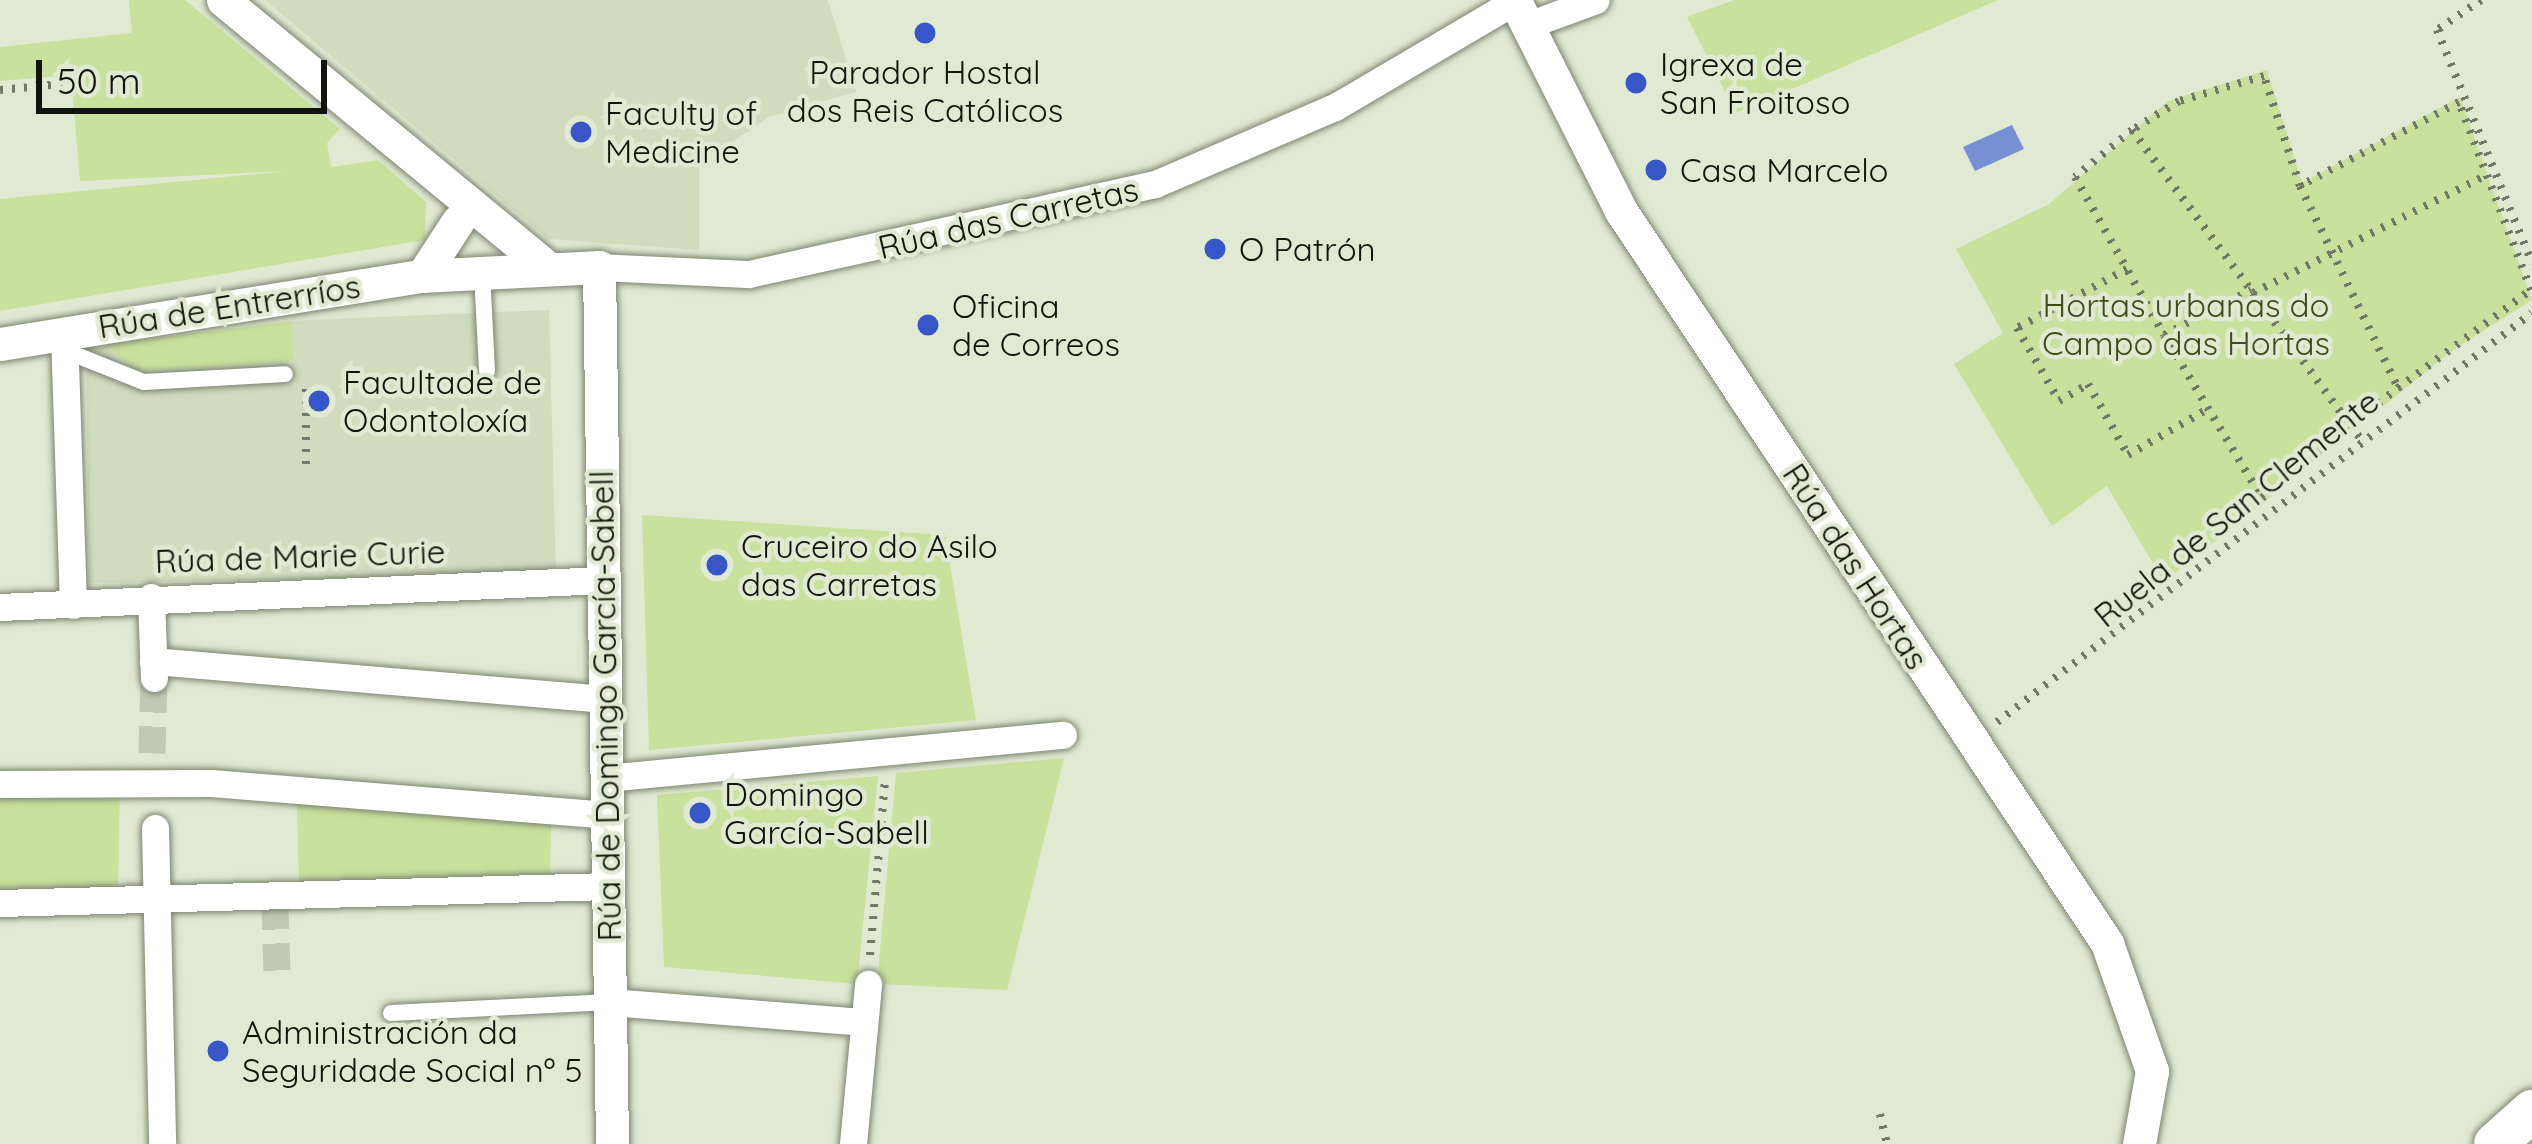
<!DOCTYPE html>
<html>
<head>
<meta charset="utf-8">
<style>
	body { margin:0 }
	#map { position:relative; width:2532px; height:1144px; overflow:hidden; background:#e0e9d2; font-family:Quicksand,sans-serif }
	div>[style] { position:absolute }
	.built>* { inset:0; background:#d1dcbf }
	.green>* { inset:0; background:#c8e19c }
	.water>* { inset:0; background:#7790d3 }
	.pedestrian-tunnel>* { height:27px; margin-top:-13.5px; transform-origin:0; background:repeating-linear-gradient(90deg,#c1c9b4 0 27px,transparent 0 41px) }
	.path>* { height:8px; margin-top:-4px; transform-origin:0; background:repeating-linear-gradient(90deg,#727869 0 3px,transparent 0 12px) }
	.roads { filter:drop-shadow(0 0 3px #7d8571) drop-shadow(0 0 3px #7d8571) }
	.service>* { height:16px; margin:-8px; padding:0 8px; transform-origin:8px; border-radius:8px; background:#fff }
	.pedestrian>* { height:27px; margin:-13.5px; padding:0 13.5px; transform-origin:13.5px; border-radius:13.5px; background:#fff }
	.minor>* { height:33px; margin:-16.5px; padding:0 16.5px; transform-origin:16.5px; border-radius:16.5px; background:#fff }
	.tertiary>* { height:42px; margin:-21px; padding:0 21px; transform-origin:21px; border-radius:21px; background:#fff }
	.dots>* { width:33px; height:33px; translate:-50% -50%; box-sizing:border-box; border:6px solid #e0e9d2; border-radius:50% }
	span { translate:-50% -50%; white-space:nowrap; text-align:center; line-height:1.15; -webkit-text-stroke:9px #e0e9d2; paint-order:stroke }
	.poi-label { font-size:33px; color:#11140c }
	.left { translate:0 -50%; text-align:left }
	.street-label { font-size:33px; color:#11140c }
	.park-label { font-size:33px; color:#3d4d17 }
	.scale { position:absolute; left:36px; top:60px; width:291px; height:54px; box-sizing:border-box; border:6px solid #11140c; border-top:0; padding-left:15px; font-size:36px; line-height:42px; white-space:nowrap; color:#11140c; -webkit-text-stroke:9px #e0e9d2; paint-order:stroke }
</style>
</head>
<body>
<div id="map">
	<div class="built">
		<i style="clip-path:polygon(265px 0,828px 0,856px 92px,769px 117px,699px 165px,699px 250px,548px 239px)"></i>
		<i style="clip-path:polygon(549px 310px,556px 574px,89px 583px,86px 349px,305px 320px)"></i>
	</div>
	<div class="green">
		<i style="clip-path:polygon(129px 0,185px 0,340px 129px,327px 143px,331px 167px,378px 160px,426px 202px,425px 240px,0 311px,0 199px,286px 171px,80px 181px,71px 75px,0 81px,0 47px,132px 33px)"></i>
		<i style="clip-path:polygon(1734px 0,1998px 0,1736px 113px,1687px 17px)"></i>
		<i style="clip-path:polygon(2267px 70px,2302px 183px,2460px 97px,2532px 300px,2453px 350px,2164px 582px,2107px 486px,2052px 526px,1954px 364px,2003px 333px,1956px 249px,2049px 204px,2168px 101px)"></i>
		<i style="clip-path:polygon(292px 321px,293px 361px,135px 371px,107px 344px)"></i>
		<i style="clip-path:polygon(642px 515px,945px 535px,976px 720px,649px 750px)"></i>
		<i style="clip-path:polygon(1064px 758px,1007px 990px,877px 984px,896px 773px)"></i>
		<i style="clip-path:polygon(878px 776px,857px 984px,664px 967px,657px 795px)"></i>
		<i style="clip-path:polygon(120px 793px,118px 889px,0 891px,0 795px)"></i>
		<i style="clip-path:polygon(297px 801px,551px 821px,550px 877px,299px 885px)"></i>
	</div>
	<div class="water">
		<i style="clip-path:polygon(2012px 125px,2024px 149px,1975px 171px,1963px 147px)"></i>
	</div>
	<div class="pedestrian-tunnel">
		<i style="left:152px;top:753px;width:75px;rotate:-88.5deg"></i>
		<i style="left:275px;top:902px;width:70px;rotate:88.4deg"></i>
	</div>
	<div class="path">
		<i style="left:2481px;top:0;width:53px;rotate:145.7deg"></i>
		<i style="left:2437px;top:30px;width:252px;rotate:67.8deg"></i>
		<i style="left:0;top:90px;width:71px;rotate:-5.6deg"></i>
		<i style="left:2132px;top:130px;width:74px;rotate:140.5deg"></i>
		<i style="left:2075px;top:177px;width:181px;rotate:60.6deg"></i>
		<i style="left:2164px;top:335px;width:98px;rotate:-27.3deg"></i>
		<i style="left:2300px;top:186px;width:225px;rotate:64.1deg"></i>
		<i style="left:2127px;top:269px;width:125px;rotate:151.8deg"></i>
		<i style="left:2017px;top:328px;width:84px;rotate:60.1deg"></i>
		<i style="left:2059px;top:401px;width:34px;rotate:-30deg"></i>
		<i style="left:2088px;top:384px;width:81px;rotate:60.6deg"></i>
		<i style="left:2128px;top:455px;width:90px;rotate:-30deg"></i>
		<i style="left:2253px;top:293px;width:262px;rotate:-26.8deg"></i>
		<i style="left:2164px;top:335px;width:190px;rotate:59deg"></i>
		<i style="left:2262px;top:498px;width:114px;rotate:-39.7deg"></i>
		<i style="left:2350px;top:425px;width:61px;rotate:-37.6deg"></i>
		<i style="left:2398px;top:388px;width:165px;rotate:-36.4deg"></i>
		<i style="left:2531px;top:290px;width:201px;rotate:-111deg"></i>
		<i style="left:2459px;top:102px;width:180px;rotate:152.2deg"></i>
		<i style="left:2300px;top:186px;width:116px;rotate:-108.1deg"></i>
		<i style="left:2264px;top:76px;width:89px;rotate:163.6deg"></i>
		<i style="left:2179px;top:101px;width:55px;rotate:148.3deg"></i>
		<i style="left:2132px;top:130px;width:203px;rotate:53.4deg"></i>
		<i style="left:2253px;top:293px;width:164px;rotate:53.7deg"></i>
		<i style="left:2350px;top:425px;width:16px;rotate:52deg"></i>
		<i style="left:306px;top:389px;width:77px;rotate:90deg"></i>
		<i style="left:1997px;top:722px;width:673px;rotate:-37.4deg"></i>
		<i style="left:870px;top:955px;width:177px;rotate:-85.1deg"></i>
		<i style="left:1880px;top:1114px;width:31px;rotate:77deg"></i>
	</div>
	<div class="roads">
		<div class="service">
			<i style="left:482px;top:272px;width:99px;rotate:87.1deg"></i>
			<i style="left:66px;top:351px;width:84px;rotate:21.7deg"></i>
			<i style="left:144px;top:382px;width:141px;rotate:-3.2deg"></i>
			<i style="left:391px;top:1013px;width:219px;rotate:-2.9deg"></i>
		</div>
		<div class="pedestrian">
			<i style="left:1528px;top:25px;width:72px;rotate:-20.2deg"></i>
			<i style="left:599px;top:267px;width:150px;rotate:2.7deg"></i>
			<i style="left:749px;top:274px;width:416px;rotate:-12.5deg"></i>
			<i style="left:1155px;top:184px;width:196px;rotate:-23.2deg"></i>
			<i style="left:1335px;top:107px;width:209px;rotate:-30.5deg"></i>
			<i style="left:64px;top:333px;width:272px;rotate:88.1deg"></i>
			<i style="left:151px;top:597px;width:81px;rotate:87.9deg"></i>
			<i style="left:0;top:607px;width:604px;rotate:-2.56deg"></i>
			<i style="left:153px;top:661px;width:455px;rotate:4.8deg"></i>
			<i style="left:606px;top:778px;width:459px;rotate:-5.4deg"></i>
			<i style="left:0;top:784px;width:211px;rotate:-0.3deg"></i>
			<i style="left:211px;top:783px;width:397px;rotate:4.6deg"></i>
			<i style="left:155px;top:828px;width:316px;rotate:88.7deg"></i>
			<i style="left:0;top:903px;width:608px;rotate:-1.6deg"></i>
			<i style="left:610px;top:1002px;width:253px;rotate:4.5deg"></i>
			<i style="left:853px;top:1144px;width:161px;rotate:-84.6deg"></i>
		</div>
		<div class="minor">
			<i style="left:223px;top:0;width:423px;rotate:39.5deg"></i>
			<i style="left:1515px;top:1px;width:235px;rotate:63.2deg"></i>
			<i style="left:1621px;top:211px;width:879px;rotate:56.42deg"></i>
			<i style="left:2107px;top:943px;width:136px;rotate:70.6deg"></i>
			<i style="left:2152px;top:1071px;width:74px;rotate:100.1deg"></i>
			<i style="left:422px;top:276px;width:66px;rotate:-56.8deg"></i>
			<i style="left:0;top:344px;width:427px;rotate:-9.2deg"></i>
			<i style="left:422px;top:276px;width:177px;rotate:-2.9deg"></i>
			<i style="left:599px;top:267px;width:877px;rotate:89.15deg"></i>
		</div>
		<div class="tertiary">
			<i style="left:2495px;top:1144px;width:50px;rotate:-41.7deg"></i>
		</div>
	</div>
	<div class="dots">
		<i style="left:925px;top:33px;background:#3757c9"></i>
		<i style="left:1636px;top:83px;background:#3757c9"></i>
		<i style="left:581px;top:132px;background:#3757c9"></i>
		<i style="left:1656px;top:170px;background:#3757c9"></i>
		<i style="left:1215px;top:249px;background:#3757c9"></i>
		<i style="left:928px;top:325px;background:#3757c9"></i>
		<i style="left:319px;top:401px;background:#3757c9"></i>
		<i style="left:717px;top:565px;background:#3757c9"></i>
		<i style="left:700px;top:813px;background:#3757c9"></i>
		<i style="left:218px;top:1051px;background:#3757c9"></i>
	</div>
	<div class="poi-label">
		<span class="left" style="left:1660px;top:83px">Igrexa de<br>San Froitoso</span>
		<span style="left:925px;top:91px">Parador Hostal<br>dos Reis Católicos</span>
		<span class="left" style="left:605px;top:132px">Faculty of<br>Medicine</span>
		<span class="left" style="left:1680px;top:170px">Casa Marcelo</span>
		<span class="left" style="left:1239px;top:249px">O Patrón</span>
		<span class="left" style="left:952px;top:325px">Oficina<br>de Correos</span>
		<span class="left" style="left:343px;top:401px">Facultade de<br>Odontoloxía</span>
		<span class="left" style="left:741px;top:565px">Cruceiro do Asilo<br>das Carretas</span>
		<span class="left" style="left:724px;top:813px">Domingo<br>García-Sabell</span>
		<span class="left" style="left:242px;top:1051px">Administración da<br>Seguridade Social nº 5</span>
	</div>
	<div class="street-label">
		<span style="left:1008px;top:218px;rotate:-13deg">Rúa das Carretas</span>
		<span style="left:229px;top:306px;rotate:-9deg">Rúa de Entrerríos</span>
		<span style="left:2236px;top:508px;rotate:-39deg">Ruela de San Clemente</span>
		<span style="left:300px;top:556px;rotate:-2deg">Rúa de Marie Curie</span>
		<span style="left:1856px;top:566px;rotate:57deg">Rúa das Hortas</span>
		<span style="left:605px;top:706px;rotate:-91deg">Rúa de Domingo García-Sabell</span>
	</div>
	<div class="park-label">
		<span style="left:2186px;top:324px">Hortas urbanas do<br>Campo das Hortas</span>
	</div>
	<div class="scale">50 m</div>
</div>
</body>
</html>
